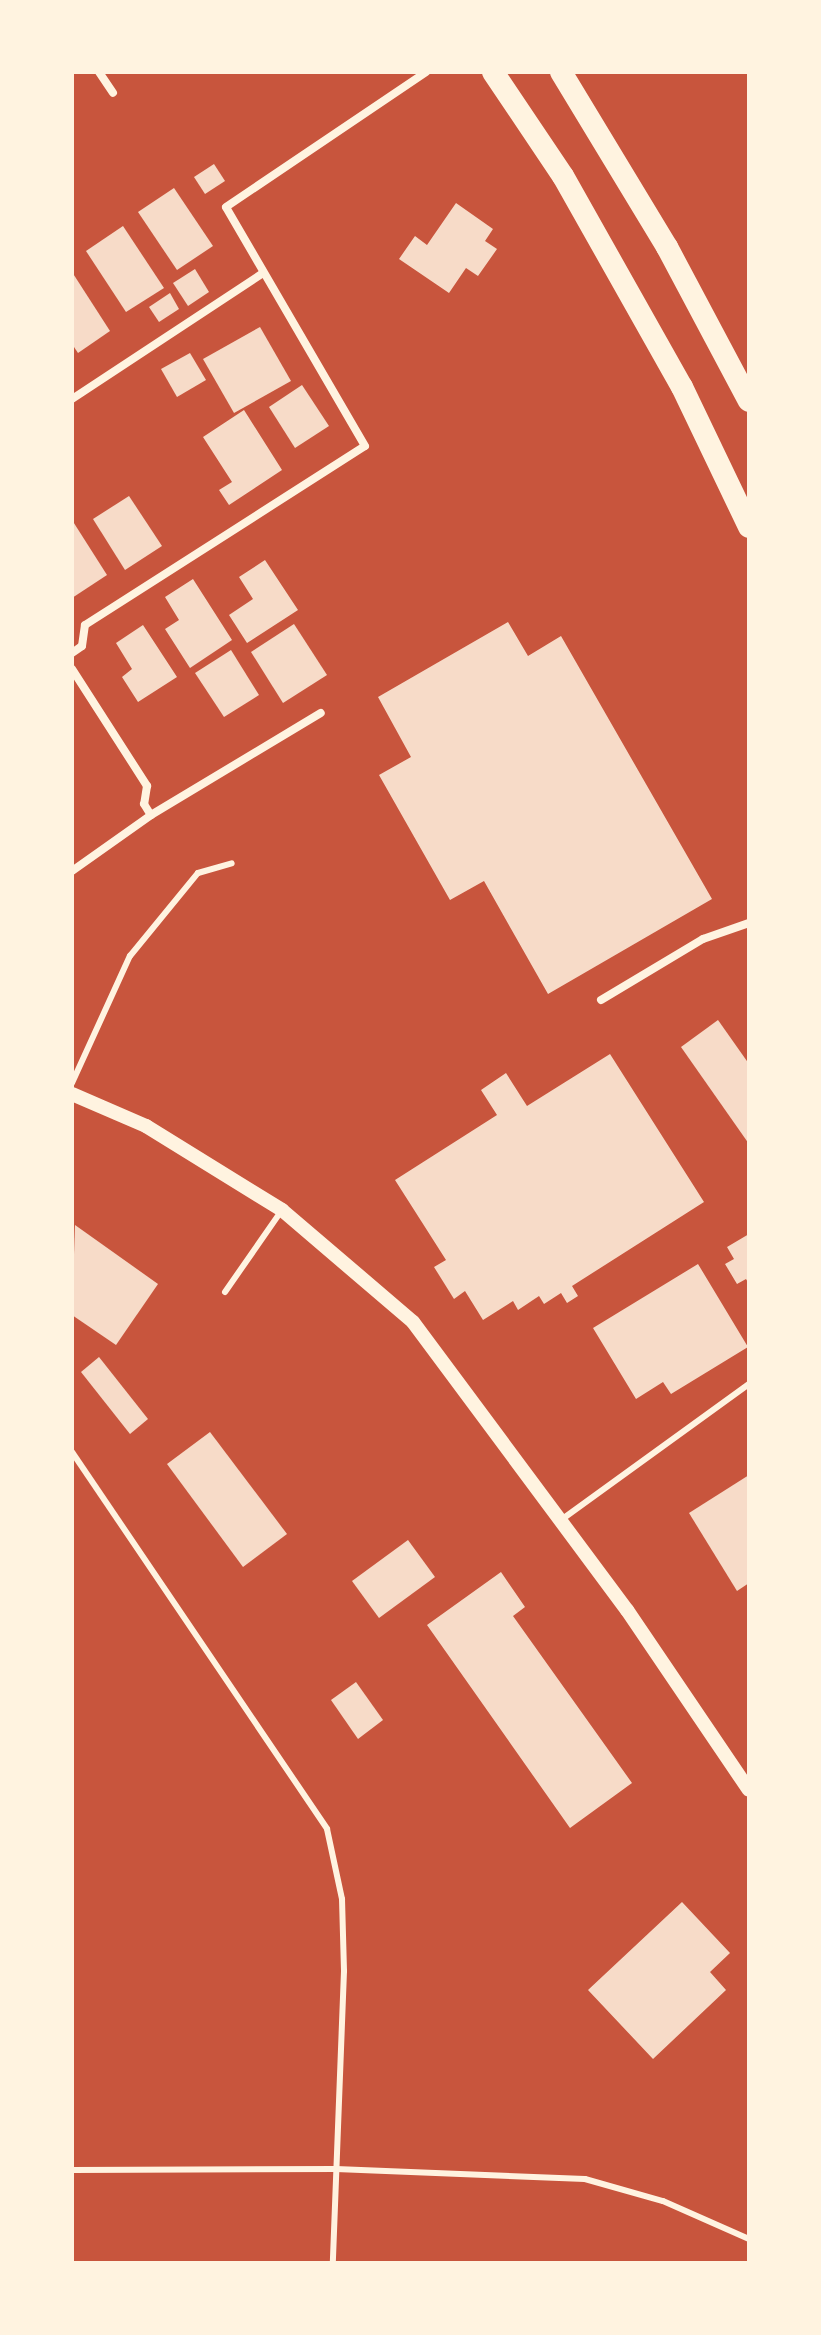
<!DOCTYPE html>
<html>
<head>
<meta charset="utf-8">
<style>
	body { margin:0 }
	#map { position:relative; width:821px; height:2335px; overflow:hidden; background:#c8553d; font-family:"Source Sans 3",sans-serif }
	div>[style] { position:absolute }
	.building>* { inset:0; background:#f7dbc8 }
	.service>* { height:6px; margin:-3px; padding:0 3px; transform-origin:3px; border-radius:3px; background:#fff3e0 }
	.minor>* { height:8px; margin:-4px; padding:0 4px; transform-origin:4px; border-radius:4px; background:#fff3e0 }
	.tertiary>* { height:14px; margin:-7px; padding:0 7px; transform-origin:7px; border-radius:7px; background:#fff3e0 }
	.trunk>* { height:22px; margin:-11px; padding:0 11px; transform-origin:11px; border-radius:11px; background:#fff3e0 }
	span { translate:-50% -50%; white-space:nowrap; text-align:center; line-height:1.15; -webkit-text-stroke:8px #fff3e0; paint-order:stroke }
	.frame { position:absolute; inset:0; border:74px solid #fff3e0; pointer-events:none }
</style>
</head>
<body>
<div id="map">
	<div class="building">
		<i style="clip-path:polygon(214px 164px,225px 181px,205px 194px,194px 177px)"></i>
		<i style="clip-path:polygon(174px 188px,213px 246px,177px 270px,138px 212px)"></i>
		<i style="clip-path:polygon(456px 203px,493px 229px,485px 241px,497px 249px,478px 276px,466px 268px,449px 293px,399px 259px,415px 236px,427px 245px)"></i>
		<i style="clip-path:polygon(123px 226px,164px 288px,126px 312px,86px 251px)"></i>
		<i style="clip-path:polygon(195px 269px,209px 292px,188px 306px,173px 283px)"></i>
		<i style="clip-path:polygon(72px 272px,110px 331px,78px 353px,72px 344px)"></i>
		<i style="clip-path:polygon(170px 293px,179px 309px,159px 322px,149px 307px)"></i>
		<i style="clip-path:polygon(260px 327px,291px 381px,234px 413px,203px 359px)"></i>
		<i style="clip-path:polygon(190px 353px,206px 380px,177px 397px,161px 369px)"></i>
		<i style="clip-path:polygon(302px 385px,329px 426px,295px 448px,269px 407px)"></i>
		<i style="clip-path:polygon(244px 410px,282px 470px,229px 505px,219px 490px,232px 482px,203px 437px)"></i>
		<i style="clip-path:polygon(129px 496px,162px 546px,125px 570px,93px 519px)"></i>
		<i style="clip-path:polygon(72px 520px,107px 575px,72px 598px)"></i>
		<i style="clip-path:polygon(265px 560px,298px 610px,247px 643px,229px 615px,253px 599px,239px 577px)"></i>
		<i style="clip-path:polygon(193px 579px,232px 640px,190px 668px,165px 629px,179px 620px,165px 597px)"></i>
		<i style="clip-path:polygon(508px 622px,528px 656px,561px 636px,712px 899px,548px 994px,484px 881px,450px 900px,379px 775px,411px 757px,378px 697px)"></i>
		<i style="clip-path:polygon(294px 624px,327px 675px,283px 703px,251px 652px)"></i>
		<i style="clip-path:polygon(143px 625px,177px 677px,138px 702px,122px 677px,132px 669px,116px 643px)"></i>
		<i style="clip-path:polygon(231px 650px,259px 695px,224px 717px,195px 673px)"></i>
		<i style="clip-path:polygon(718px 1020px,749px 1064px,749px 1144px,681px 1047px)"></i>
		<i style="clip-path:polygon(610px 1054px,704px 1202px,572px 1286px,578px 1296px,567px 1303px,561px 1293px,544px 1304px,539px 1296px,518px 1310px,513px 1301px,483px 1320px,465px 1291px,454px 1299px,434px 1267px,446px 1260px,395px 1180px,497px 1115px,481px 1090px,506px 1073px,527px 1106px)"></i>
		<i style="clip-path:polygon(75px 1225px,158px 1284px,116px 1345px,72px 1315px)"></i>
		<i style="clip-path:polygon(749px 1234px,749px 1284px,746px 1279px,737px 1284px,725px 1264px,734px 1259px,727px 1247px)"></i>
		<i style="clip-path:polygon(698px 1264px,748px 1347px,671px 1394px,663px 1382px,636px 1399px,593px 1328px)"></i>
		<i style="clip-path:polygon(99px 1357px,148px 1419px,130px 1434px,81px 1372px)"></i>
		<i style="clip-path:polygon(210px 1432px,287px 1534px,243px 1567px,167px 1464px)"></i>
		<i style="clip-path:polygon(749px 1475px,749px 1583px,737px 1591px,689px 1513px)"></i>
		<i style="clip-path:polygon(408px 1540px,435px 1577px,379px 1618px,352px 1581px)"></i>
		<i style="clip-path:polygon(501px 1572px,525px 1607px,513px 1616px,632px 1783px,570px 1828px,427px 1625px)"></i>
		<i style="clip-path:polygon(356px 1682px,383px 1720px,358px 1739px,331px 1700px)"></i>
		<i style="clip-path:polygon(682px 1902px,730px 1953px,710px 1972px,726px 1990px,653px 2059px,588px 1990px)"></i>
	</div>
	<div class="service">
		<i style="left:72px;top:1083px;width:140px;rotate:-65.5deg"></i>
		<i style="left:130px;top:956px;width:107px;rotate:-50.7deg"></i>
		<i style="left:198px;top:873px;width:35px;rotate:-16deg"></i>
		<i style="left:225px;top:1292px;width:100px;rotate:-55.2deg"></i>
		<i style="left:72px;top:1452px;width:455px;rotate:55.9deg"></i>
		<i style="left:327px;top:1829px;width:72px;rotate:77.9deg"></i>
		<i style="left:342px;top:1899px;width:72px;rotate:88.4deg"></i>
		<i style="left:344px;top:1971px;width:292px;rotate:92.2deg"></i>
		<i style="left:561px;top:1520px;width:232px;rotate:-35.9deg"></i>
		<i style="left:72px;top:2170px;width:264px;rotate:-0.2deg"></i>
		<i style="left:336px;top:2169px;width:249px;rotate:2.3deg"></i>
		<i style="left:585px;top:2179px;width:81px;rotate:15.8deg"></i>
		<i style="left:663px;top:2201px;width:94px;rotate:23.8deg"></i>
	</div>
	<div class="minor">
		<i style="left:99px;top:72px;width:25px;rotate:56deg"></i>
		<i style="left:72px;top:399px;width:229px;rotate:-33.4deg"></i>
		<i style="left:72px;top:653px;width:12px;rotate:-35deg"></i>
		<i style="left:82px;top:646px;width:21px;rotate:-82deg"></i>
		<i style="left:85px;top:625px;width:332px;rotate:-32.6deg"></i>
		<i style="left:365px;top:446px;width:276px;rotate:-120.2deg"></i>
		<i style="left:226px;top:207px;width:241px;rotate:-34deg"></i>
		<i style="left:72px;top:669px;width:139px;rotate:57.3deg"></i>
		<i style="left:147px;top:786px;width:18px;rotate:99deg"></i>
		<i style="left:144px;top:804px;width:13px;rotate:58deg"></i>
		<i style="left:72px;top:871px;width:97px;rotate:-35.3deg"></i>
		<i style="left:151px;top:815px;width:198px;rotate:-31deg"></i>
		<i style="left:601px;top:1000px;width:119px;rotate:-30.9deg"></i>
		<i style="left:703px;top:939px;width:49px;rotate:-19.2deg"></i>
	</div>
	<div class="tertiary">
		<i style="left:72px;top:1094px;width:81px;rotate:23.4deg"></i>
		<i style="left:146px;top:1126px;width:160px;rotate:31.7deg"></i>
		<i style="left:282px;top:1210px;width:172px;rotate:40.5deg"></i>
		<i style="left:413px;top:1322px;width:359px;rotate:53.4deg"></i>
		<i style="left:627px;top:1610px;width:217px;rotate:55.9deg"></i>
	</div>
	<div class="trunk">
		<i style="left:493px;top:72px;width:125px;rotate:56.1deg"></i>
		<i style="left:563px;top:176px;width:242px;rotate:60.6deg"></i>
		<i style="left:682px;top:387px;width:155px;rotate:64.4deg"></i>
		<i style="left:561px;top:72px;width:205px;rotate:58.8deg"></i>
		<i style="left:667px;top:247px;width:174px;rotate:62deg"></i>
	</div>
	<div class="frame"></div>
</div>
</body>
</html>
